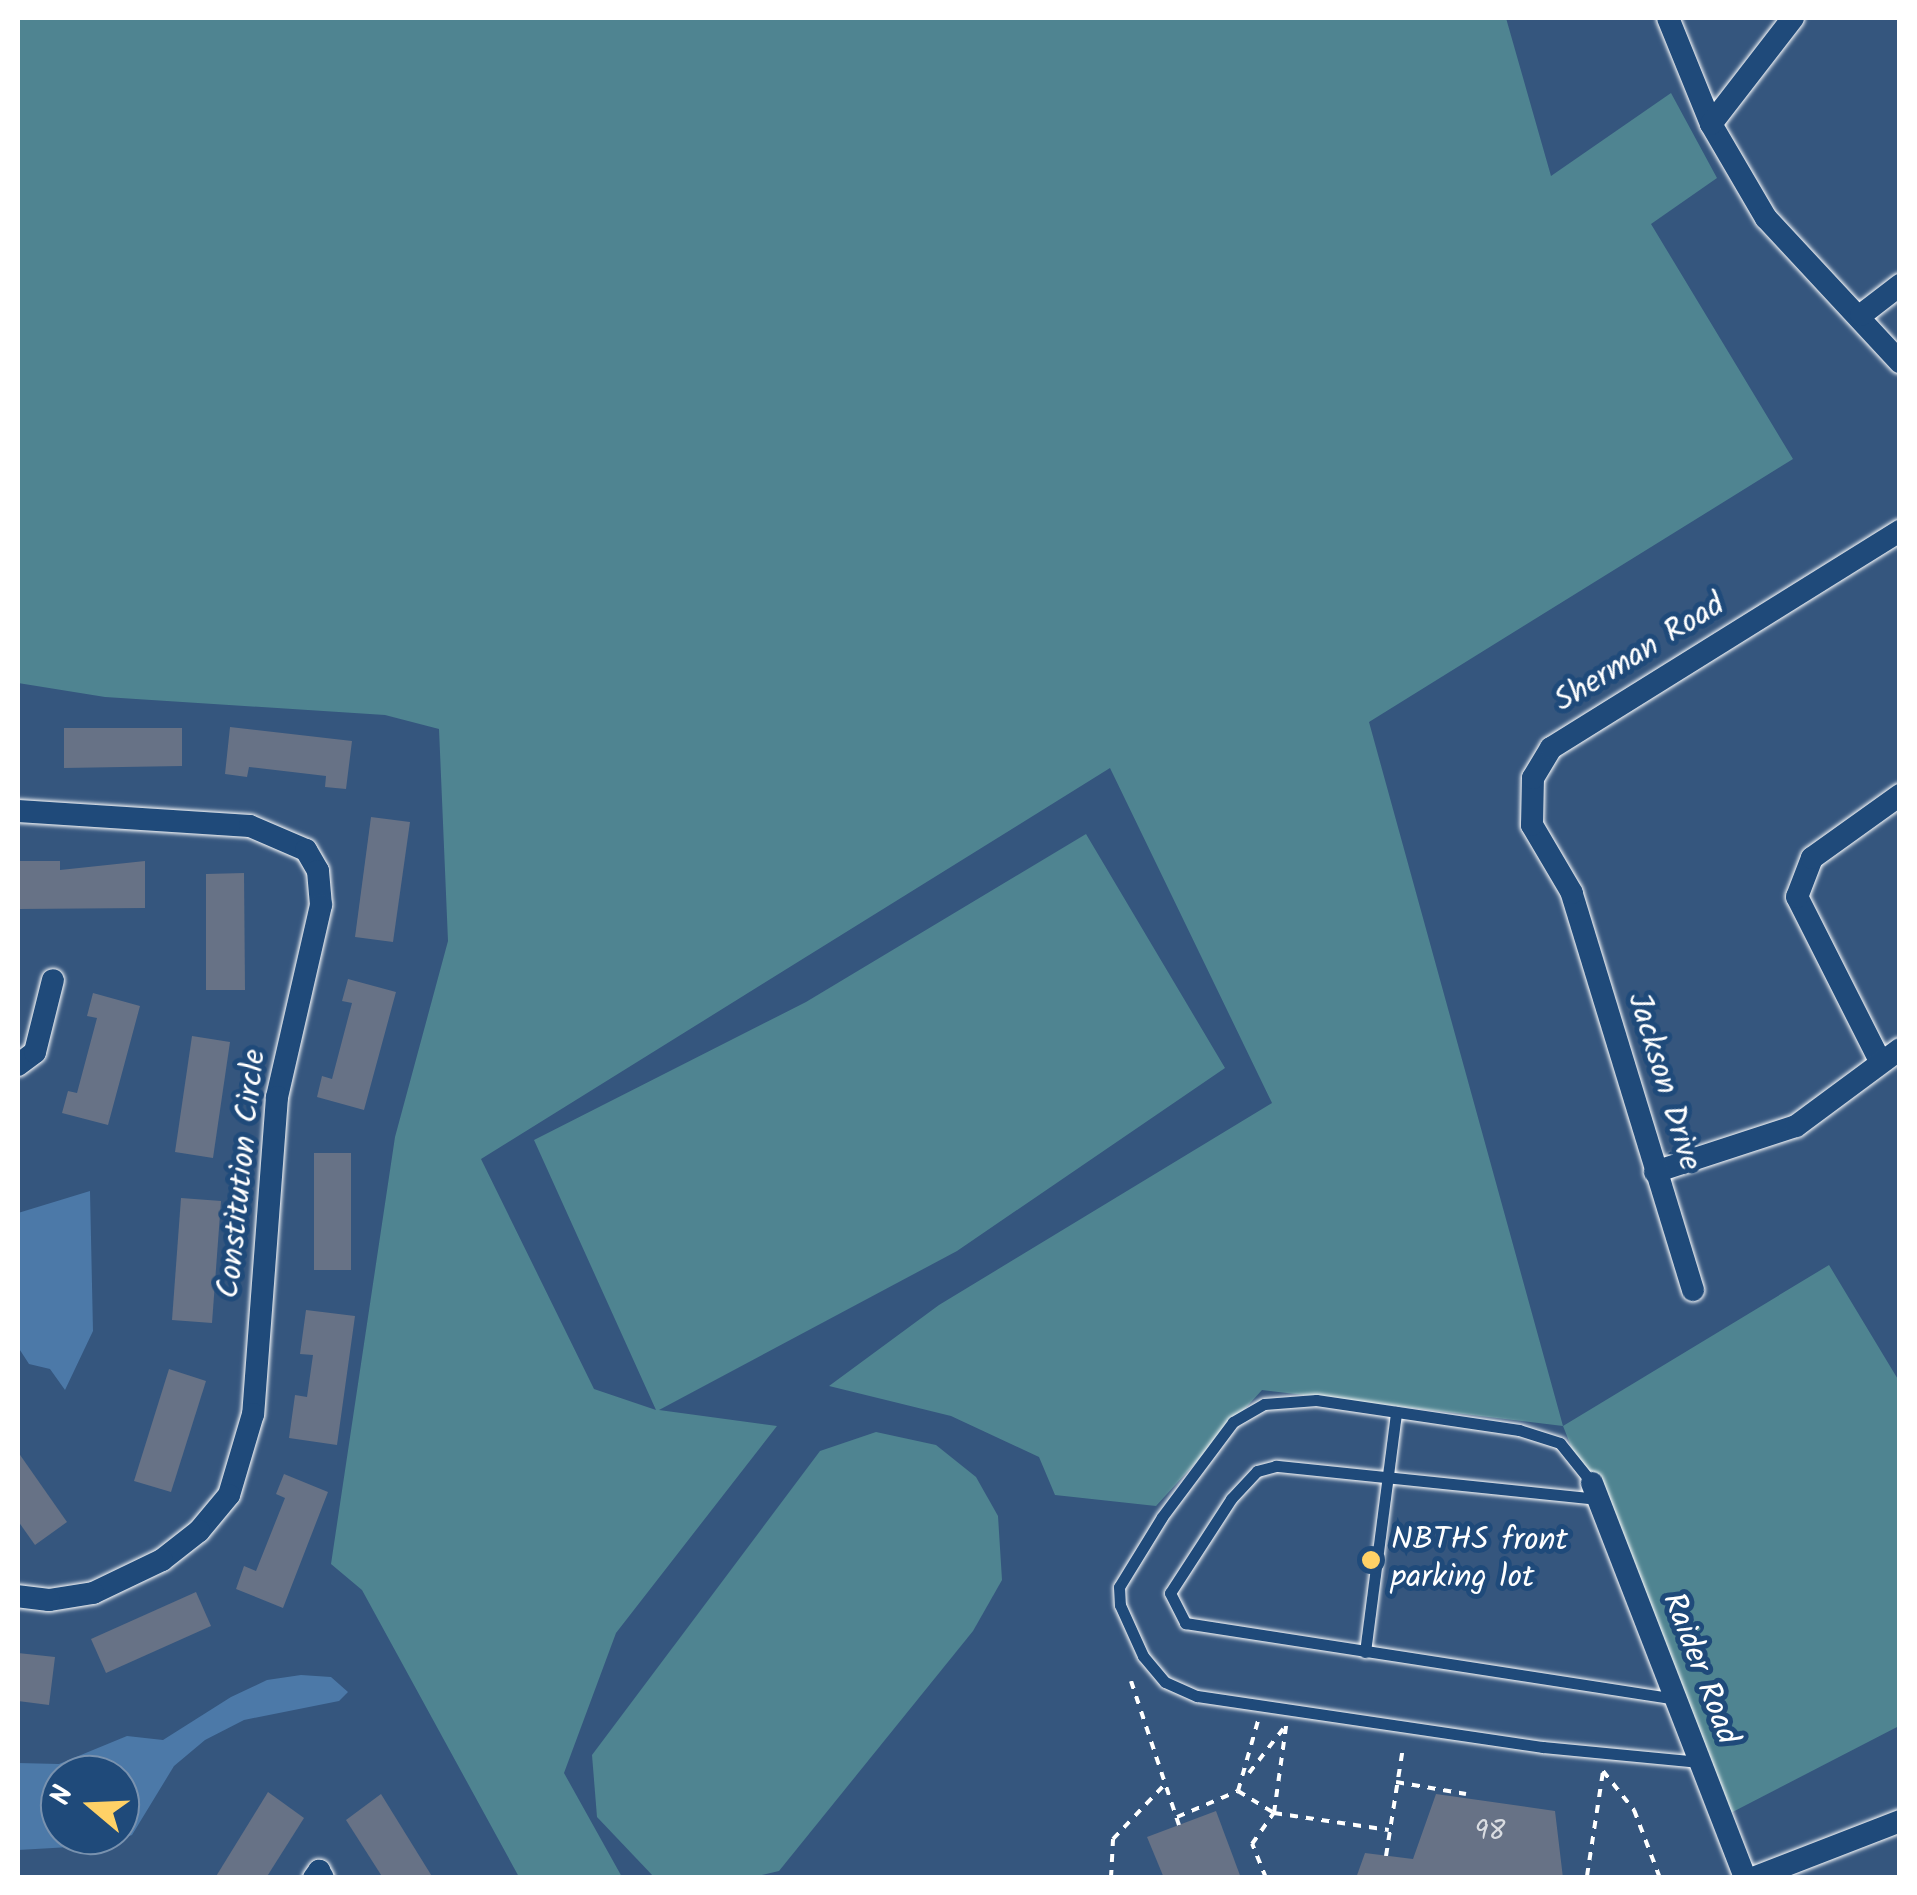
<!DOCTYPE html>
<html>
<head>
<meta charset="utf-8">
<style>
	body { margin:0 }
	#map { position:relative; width:1917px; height:1895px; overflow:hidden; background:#35567e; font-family:Kalam,sans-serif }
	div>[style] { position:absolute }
	.green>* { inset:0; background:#4f8491 }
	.water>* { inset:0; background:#4c79a8 }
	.building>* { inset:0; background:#677286 }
	.path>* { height:4px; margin-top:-2px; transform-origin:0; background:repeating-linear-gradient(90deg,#fff 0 8px,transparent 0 16px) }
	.roads { filter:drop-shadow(0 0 2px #fff) drop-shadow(0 0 2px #fff) }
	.service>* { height:11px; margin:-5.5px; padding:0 5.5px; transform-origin:5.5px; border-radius:5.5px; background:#1f4a7a }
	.minor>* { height:22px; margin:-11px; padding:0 11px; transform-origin:11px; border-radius:11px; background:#1f4a7a }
	.dots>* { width:28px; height:28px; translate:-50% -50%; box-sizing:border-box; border:5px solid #1f4a7a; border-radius:50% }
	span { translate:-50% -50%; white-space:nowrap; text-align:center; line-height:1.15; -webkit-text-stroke:10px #1f4a7a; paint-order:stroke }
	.number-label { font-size:28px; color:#d9dce1 }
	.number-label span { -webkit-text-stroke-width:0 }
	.street-label { font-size:32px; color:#fff }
	.poi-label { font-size:32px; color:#fff }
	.left { translate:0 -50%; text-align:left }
	.frame { position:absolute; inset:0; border:20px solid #fff; pointer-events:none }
	.north { position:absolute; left:40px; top:1755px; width:100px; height:100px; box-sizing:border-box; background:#1f4a7a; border:2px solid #7992af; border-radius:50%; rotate:289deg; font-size:28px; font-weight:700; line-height:40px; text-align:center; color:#fff }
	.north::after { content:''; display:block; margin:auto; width:35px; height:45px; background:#ffd166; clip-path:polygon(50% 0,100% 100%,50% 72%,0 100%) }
</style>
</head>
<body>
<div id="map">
	<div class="green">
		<i style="clip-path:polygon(18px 18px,1506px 18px,1551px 176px,1671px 93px,1717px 178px,1651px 224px,1793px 459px,1369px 722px,1563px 1426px,1829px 1265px,1899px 1381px,1899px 1726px,1719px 1819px,1563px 1426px,1262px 1390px,1156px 1506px,1055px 1495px,1039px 1457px,951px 1416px,829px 1386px,939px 1305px,1272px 1103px,1110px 768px,481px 1159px,594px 1389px,656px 1410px,534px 1140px,806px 1002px,1086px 834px,1225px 1068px,957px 1251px,659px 1410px,777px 1426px,616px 1633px,564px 1773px,622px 1877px,519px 1877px,362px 1590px,331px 1564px,395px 1137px,448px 941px,439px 729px,385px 715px,105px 697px,18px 683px)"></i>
		<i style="clip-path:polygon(876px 1432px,936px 1445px,976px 1477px,998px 1516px,1002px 1580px,973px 1631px,779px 1871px,753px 1877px,654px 1877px,597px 1817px,592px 1755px,820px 1451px)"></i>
	</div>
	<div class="water">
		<i style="clip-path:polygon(90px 1191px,93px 1331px,65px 1390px,50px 1369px,29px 1364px,18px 1347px,18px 1213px)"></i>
		<i style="clip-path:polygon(evenodd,301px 1675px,331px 1677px,348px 1692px,339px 1701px,244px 1720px,205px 1740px,174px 1766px,132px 1835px,105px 1845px,18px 1850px,18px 1763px,59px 1764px,127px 1736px,163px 1740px,231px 1697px,267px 1680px,301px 1675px,60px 1775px,120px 1775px,120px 1835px,60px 1835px,60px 1775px)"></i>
	</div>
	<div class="building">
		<i style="clip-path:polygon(230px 727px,352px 741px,346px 789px,325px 787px,326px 776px,249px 767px,247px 777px,225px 774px)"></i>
		<i style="clip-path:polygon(64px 728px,182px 728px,182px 766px,64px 768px)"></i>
		<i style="clip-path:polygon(371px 817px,410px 822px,393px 942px,355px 937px)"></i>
		<i style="clip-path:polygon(18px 861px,60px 861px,60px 870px,145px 861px,145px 908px,18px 909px)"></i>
		<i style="clip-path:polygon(244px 873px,245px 990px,206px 990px,206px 874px)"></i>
		<i style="clip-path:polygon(348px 979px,396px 992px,364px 1110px,317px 1097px,322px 1076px,332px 1079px,352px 1003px,342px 1001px)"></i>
		<i style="clip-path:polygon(93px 993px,140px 1006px,108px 1125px,62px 1113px,68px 1091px,77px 1093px,97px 1018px,87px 1016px)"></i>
		<i style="clip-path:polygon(192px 1036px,230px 1042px,213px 1158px,175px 1152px)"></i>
		<i style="clip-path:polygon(314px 1153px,351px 1153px,351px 1270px,314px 1270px)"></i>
		<i style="clip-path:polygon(181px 1198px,221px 1201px,212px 1323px,172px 1320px)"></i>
		<i style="clip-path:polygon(306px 1310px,355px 1316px,337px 1445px,289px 1438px,295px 1395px,307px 1397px,313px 1355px,300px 1354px)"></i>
		<i style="clip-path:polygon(169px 1369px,206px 1381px,171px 1492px,134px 1481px)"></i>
		<i style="clip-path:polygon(18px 1452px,67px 1522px,35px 1545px,18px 1521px)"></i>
		<i style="clip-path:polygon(284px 1474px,328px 1492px,283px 1608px,236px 1589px,244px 1566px,256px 1571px,285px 1498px,276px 1494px)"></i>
		<i style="clip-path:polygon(196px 1592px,211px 1626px,106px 1673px,91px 1639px)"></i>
		<i style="clip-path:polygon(18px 1653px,55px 1657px,49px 1705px,18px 1701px)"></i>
		<i style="clip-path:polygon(268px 1792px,304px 1818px,266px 1878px,215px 1878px)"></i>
		<i style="clip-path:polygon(381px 1794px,433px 1878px,383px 1878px,346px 1820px)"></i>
		<i style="clip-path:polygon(1436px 1794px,1555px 1811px,1563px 1878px,1356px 1878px,1365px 1853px,1413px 1859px)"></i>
		<i style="clip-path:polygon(1216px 1811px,1241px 1878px,1164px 1878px,1147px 1837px)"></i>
	</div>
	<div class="path">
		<i style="left:1131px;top:1681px;width:152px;rotate:71.6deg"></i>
		<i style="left:1603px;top:1771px;width:50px;rotate:51.5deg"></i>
		<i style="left:1634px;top:1810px;width:73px;rotate:69.1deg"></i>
		<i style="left:1249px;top:1773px;width:56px;rotate:-52.3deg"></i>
		<i style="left:1396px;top:1782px;width:71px;rotate:9.7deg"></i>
		<i style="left:1238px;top:1791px;width:42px;rotate:31.4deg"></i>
		<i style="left:1274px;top:1813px;width:116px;rotate:8.4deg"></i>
		<i style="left:1177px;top:1817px;width:66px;rotate:-23.1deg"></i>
		<i style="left:1238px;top:1791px;width:73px;rotate:-74.1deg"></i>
		<i style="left:1386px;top:1856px;width:109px;rotate:-81.1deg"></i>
		<i style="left:1587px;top:1876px;width:106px;rotate:-81.3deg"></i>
		<i style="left:1111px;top:1878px;width:39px;rotate:-87deg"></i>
		<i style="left:1113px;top:1839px;width:76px;rotate:-46.6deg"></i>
		<i style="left:1266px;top:1878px;width:37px;rotate:-112deg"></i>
		<i style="left:1252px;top:1844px;width:38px;rotate:-55deg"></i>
		<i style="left:1274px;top:1813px;width:88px;rotate:-82.1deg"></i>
	</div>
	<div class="roads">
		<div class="service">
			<i style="left:1592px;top:1483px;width:51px;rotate:-128.7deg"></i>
			<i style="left:1560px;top:1443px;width:43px;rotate:-162.4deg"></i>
			<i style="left:1519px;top:1430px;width:205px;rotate:-171.6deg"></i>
			<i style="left:1316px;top:1400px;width:52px;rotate:175.6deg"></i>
			<i style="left:1264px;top:1404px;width:36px;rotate:150deg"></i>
			<i style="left:1233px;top:1422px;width:119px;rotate:126.8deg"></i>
			<i style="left:1162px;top:1517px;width:82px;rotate:121.6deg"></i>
			<i style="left:1119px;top:1587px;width:18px;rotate:87deg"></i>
			<i style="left:1120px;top:1605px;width:56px;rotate:65.7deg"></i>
			<i style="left:1143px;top:1656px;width:34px;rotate:50deg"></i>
			<i style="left:1165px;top:1682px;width:35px;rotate:24deg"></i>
			<i style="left:1197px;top:1696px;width:350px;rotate:8.4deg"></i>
			<i style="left:1543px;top:1747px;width:157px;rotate:5.5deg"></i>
			<i style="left:1598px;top:1499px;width:324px;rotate:-174.1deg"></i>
			<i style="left:1276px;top:1466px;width:20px;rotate:165deg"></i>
			<i style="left:1257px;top:1471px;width:38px;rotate:133deg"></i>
			<i style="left:1231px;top:1499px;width:112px;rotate:123deg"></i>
			<i style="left:1170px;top:1593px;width:34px;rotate:63deg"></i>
			<i style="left:1185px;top:1623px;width:498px;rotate:8.8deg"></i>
			<i style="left:1365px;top:1652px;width:242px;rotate:-82.6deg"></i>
		</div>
		<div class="minor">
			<i style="left:1668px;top:18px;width:114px;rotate:67.9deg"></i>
			<i style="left:1711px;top:124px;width:109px;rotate:59.7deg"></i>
			<i style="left:1766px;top:218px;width:197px;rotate:47.1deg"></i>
			<i style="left:1711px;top:124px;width:134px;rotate:-52.3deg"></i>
			<i style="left:1861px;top:315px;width:49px;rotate:-37.6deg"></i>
			<i style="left:18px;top:811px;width:232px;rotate:3.7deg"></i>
			<i style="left:250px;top:826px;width:61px;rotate:23.2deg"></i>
			<i style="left:306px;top:850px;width:24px;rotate:60deg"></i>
			<i style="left:318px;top:871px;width:34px;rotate:85deg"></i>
			<i style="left:321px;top:905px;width:197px;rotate:102.9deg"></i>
			<i style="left:277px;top:1097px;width:318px;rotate:94.3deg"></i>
			<i style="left:253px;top:1414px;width:84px;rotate:106.5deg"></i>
			<i style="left:229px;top:1495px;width:47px;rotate:129.8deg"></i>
			<i style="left:199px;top:1531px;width:47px;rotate:141.9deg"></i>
			<i style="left:162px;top:1560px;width:76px;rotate:154.4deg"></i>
			<i style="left:93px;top:1593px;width:45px;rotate:171deg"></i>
			<i style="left:49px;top:1600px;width:31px;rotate:-173deg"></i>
			<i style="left:1880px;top:1061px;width:184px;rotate:-116.8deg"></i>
			<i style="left:1797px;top:897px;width:42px;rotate:-69deg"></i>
			<i style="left:1812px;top:858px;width:108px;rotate:-35.6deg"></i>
			<i style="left:18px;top:1065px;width:21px;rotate:-37deg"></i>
			<i style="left:35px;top:1052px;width:74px;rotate:-76deg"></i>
			<i style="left:1655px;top:1172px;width:148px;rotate:-18.1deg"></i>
			<i style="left:1796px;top:1126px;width:129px;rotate:-36.5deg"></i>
			<i style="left:1693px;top:1290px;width:415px;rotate:-107deg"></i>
			<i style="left:1572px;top:893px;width:79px;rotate:-120.5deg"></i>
			<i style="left:1532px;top:825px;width:47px;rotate:-88.8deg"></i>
			<i style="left:1533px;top:778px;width:35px;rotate:-59deg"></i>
			<i style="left:1551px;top:748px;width:411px;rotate:-31.9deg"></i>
			<i style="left:1592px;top:1483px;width:424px;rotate:68.8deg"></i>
			<i style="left:314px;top:1878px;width:9px;rotate:-54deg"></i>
			<i style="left:319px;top:1871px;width:8px;rotate:60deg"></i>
			<i style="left:1753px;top:1878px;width:158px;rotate:-21.2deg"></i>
		</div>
	</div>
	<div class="dots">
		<i style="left:1371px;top:1560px;background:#ffd166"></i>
	</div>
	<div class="number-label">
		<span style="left:1490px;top:1832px">98</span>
	</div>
	<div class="street-label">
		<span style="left:1640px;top:654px;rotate:-32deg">Sherman Road</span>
		<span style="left:1663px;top:1082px;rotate:73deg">Jackson Drive</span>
		<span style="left:243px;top:1174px;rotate:-84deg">Constitution Circle</span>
		<span style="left:1699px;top:1669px;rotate:69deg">Raider Road</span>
	</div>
	<div class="poi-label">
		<span class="left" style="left:1391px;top:1560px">NBTHS front<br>parking lot</span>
	</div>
	<div class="frame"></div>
	<div class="north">N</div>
</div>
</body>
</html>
